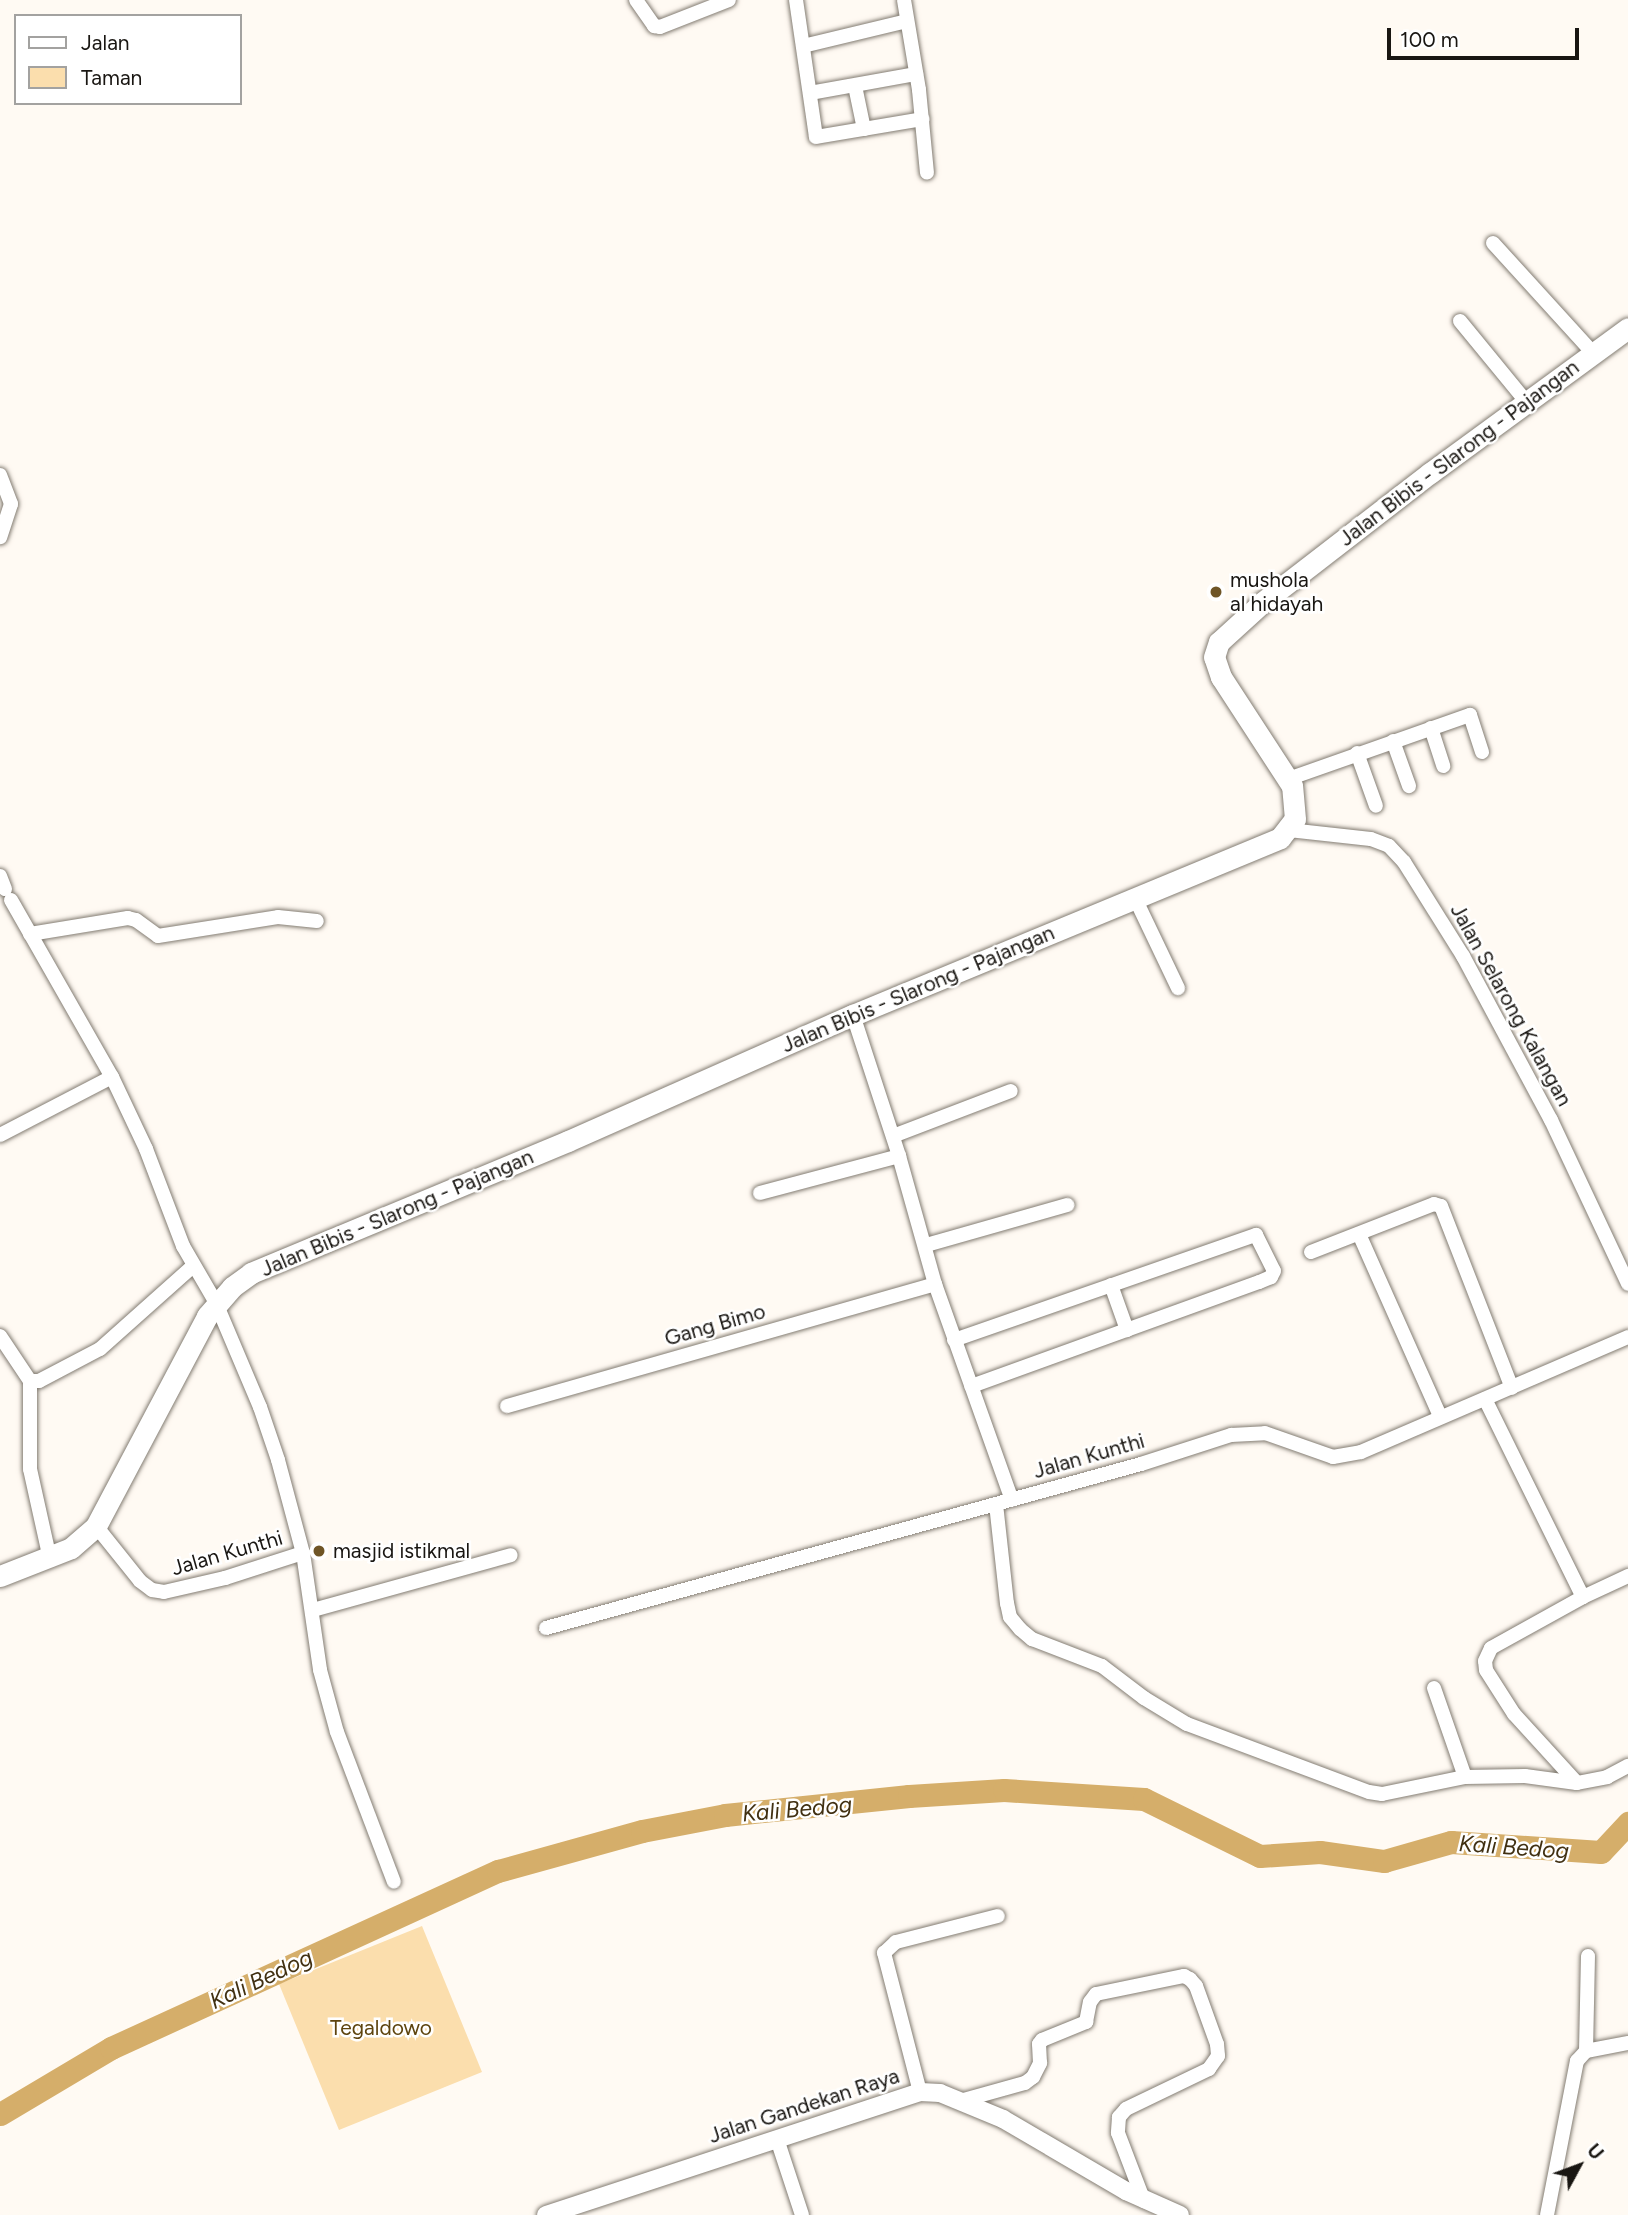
<!DOCTYPE html>
<html>
<head>
<meta charset="utf-8">
<style>
	body { margin:0 }
	#map { position:relative; width:1628px; height:2215px; overflow:hidden; background:#fffaf3; font-family:Figtree,sans-serif }
	div>[style] { position:absolute }
	.green>* { inset:0; background:#fbdead }
	.river>* { height:23px; margin:-11.5px; padding:0 11.5px; transform-origin:11.5px; border-radius:11.5px; background:#d5ae6a }
	.roads { filter:drop-shadow(0 0 2px #837c72) drop-shadow(0 0 2px #837c72) }
	.minor>* { height:14px; margin:-7px; padding:0 7px; transform-origin:7px; border-radius:7px; background:#fff }
	.tertiary>* { height:18px; margin:-9px; padding:0 9px; transform-origin:9px; border-radius:9px; background:#fff }
	.secondary>* { height:21px; margin:-10.5px; padding:0 10.5px; transform-origin:10.5px; border-radius:10.5px; background:#fff }
	.dots>* { width:19px; height:19px; translate:-50% -50%; box-sizing:border-box; border:4px solid #fff; border-radius:50% }
	span { translate:-50% -50%; white-space:nowrap; text-align:center; line-height:1.15; -webkit-text-stroke:5px #fff; paint-order:stroke }
	.street-label { font-size:21px; color:#191612 }
	.poi-label { font-size:21px; color:#191612 }
	.left { translate:0 -50%; text-align:left }
	.park-label { font-size:21px; color:#5e440e }
	.water-label { font-size:23px; color:#413012; font-style:italic }
	.legend { position:absolute; left:14px; top:14px; width:228px; height:91px; box-sizing:border-box; background:#fff; border:2px solid #a3a2a0; margin:0; padding:9px 12px; list-style:none; font-size:21px; color:#191612 }
	.legend li { display:flex; align-items:center; gap:14px; height:35px }
	.legend b { width:35px; border:2px solid #a3a2a0 }
	.north { position:absolute; left:1544px; top:2131px; width:70px; height:70px; -webkit-text-stroke:5px #fff; paint-order:stroke; rotate:49deg; font-size:19px; font-weight:700; line-height:28px; text-align:center; color:#191612 }
	.north::after { content:''; display:block; margin:auto; width:24px; height:32px; background:#191612; clip-path:polygon(50% 0,100% 100%,50% 72%,0 100%) }
	.scale { position:absolute; left:1387px; top:28px; width:192px; height:32px; box-sizing:border-box; border:4px solid #191612; border-top:0; padding-left:9px; font-size:21px; line-height:24px; white-space:nowrap; color:#191612; -webkit-text-stroke:5px #fff; paint-order:stroke }
</style>
</head>
<body>
<div id="map">
	<div class="green">
		<i style="clip-path:polygon(422px 1926px,482px 2072px,339px 2130px,279px 1984px)"></i>
	</div>
	<div class="river">
		<i style="left:0;top:2114px;width:129px;rotate:-30.7deg"></i>
		<i style="left:111px;top:2048px;width:426px;rotate:-24.6deg"></i>
		<i style="left:498px;top:1871px;width:149px;rotate:-15.5deg"></i>
		<i style="left:642px;top:1831px;width:85px;rotate:-10.9deg"></i>
		<i style="left:725px;top:1815px;width:185px;rotate:-5.9deg"></i>
		<i style="left:909px;top:1796px;width:95px;rotate:-3.6deg"></i>
		<i style="left:1004px;top:1790px;width:140px;rotate:3.7deg"></i>
		<i style="left:1144px;top:1799px;width:129px;rotate:26.2deg"></i>
		<i style="left:1260px;top:1856px;width:60px;rotate:-3.8deg"></i>
		<i style="left:1320px;top:1852px;width:65px;rotate:8deg"></i>
		<i style="left:1384px;top:1861px;width:70px;rotate:-15.8deg"></i>
		<i style="left:1451px;top:1842px;width:150px;rotate:3.8deg"></i>
		<i style="left:1601px;top:1852px;width:40px;rotate:-47deg"></i>
	</div>
	<div class="roads">
		<div class="minor">
			<i style="left:636px;top:0;width:32px;rotate:55deg"></i>
			<i style="left:654px;top:26px;width:6px;rotate:9deg"></i>
			<i style="left:660px;top:27px;width:74px;rotate:-21.4deg"></i>
			<i style="left:796px;top:0;width:138px;rotate:81.7deg"></i>
			<i style="left:816px;top:137px;width:108px;rotate:-9.6deg"></i>
			<i style="left:904px;top:0;width:91px;rotate:80.5deg"></i>
			<i style="left:919px;top:90px;width:83px;rotate:84.5deg"></i>
			<i style="left:803px;top:46px;width:107px;rotate:-13.5deg"></i>
			<i style="left:855px;top:86px;width:44px;rotate:78.2deg"></i>
			<i style="left:810px;top:93px;width:108px;rotate:-10.2deg"></i>
			<i style="left:1493px;top:243px;width:149px;rotate:47.7deg"></i>
			<i style="left:1460px;top:321px;width:102px;rotate:50.6deg"></i>
			<i style="left:0;top:475px;width:31px;rotate:69deg"></i>
			<i style="left:11px;top:504px;width:35px;rotate:108deg"></i>
			<i style="left:1431px;top:728px;width:40px;rotate:72deg"></i>
			<i style="left:1393px;top:741px;width:48px;rotate:70.4deg"></i>
			<i style="left:1357px;top:753px;width:56px;rotate:70.3deg"></i>
			<i style="left:1288px;top:779px;width:193px;rotate:-19.4deg"></i>
			<i style="left:1470px;top:715px;width:39px;rotate:72deg"></i>
			<i style="left:1289px;top:830px;width:82px;rotate:6.3deg"></i>
			<i style="left:1371px;top:839px;width:19px;rotate:21deg"></i>
			<i style="left:1389px;top:846px;width:22px;rotate:47deg"></i>
			<i style="left:1404px;top:862px;width:111px;rotate:57.9deg"></i>
			<i style="left:1463px;top:956px;width:186px;rotate:61.8deg"></i>
			<i style="left:1551px;top:1120px;width:181px;rotate:64.8deg"></i>
			<i style="left:0;top:876px;width:14px;rotate:69deg"></i>
			<i style="left:1135px;top:898px;width:100px;rotate:64.5deg"></i>
			<i style="left:11px;top:900px;width:204px;rotate:60.3deg"></i>
			<i style="left:112px;top:1077px;width:80px;rotate:64.7deg"></i>
			<i style="left:146px;top:1149px;width:104px;rotate:69.1deg"></i>
			<i style="left:183px;top:1246px;width:66px;rotate:59.9deg"></i>
			<i style="left:216px;top:1303px;width:113px;rotate:67.1deg"></i>
			<i style="left:260px;top:1407px;width:56px;rotate:71.2deg"></i>
			<i style="left:278px;top:1460px;width:96px;rotate:75deg"></i>
			<i style="left:303px;top:1553px;width:118px;rotate:81.7deg"></i>
			<i style="left:320px;top:1670px;width:64px;rotate:74.7deg"></i>
			<i style="left:337px;top:1732px;width:160px;rotate:69.2deg"></i>
			<i style="left:30px;top:934px;width:99px;rotate:-9.3deg"></i>
			<i style="left:128px;top:918px;width:8px;rotate:14deg"></i>
			<i style="left:136px;top:920px;width:27px;rotate:36deg"></i>
			<i style="left:158px;top:936px;width:121px;rotate:-9deg"></i>
			<i style="left:278px;top:917px;width:39px;rotate:6deg"></i>
			<i style="left:853px;top:1015px;width:148px;rotate:71.9deg"></i>
			<i style="left:899px;top:1156px;width:133px;rotate:74.3deg"></i>
			<i style="left:935px;top:1284px;width:229px;rotate:70.4deg"></i>
			<i style="left:0;top:1135px;width:126px;rotate:-27.4deg"></i>
			<i style="left:893px;top:1136px;width:126px;rotate:-20.9deg"></i>
			<i style="left:760px;top:1193px;width:144px;rotate:-14.9deg"></i>
			<i style="left:1359px;top:1234px;width:199px;rotate:66deg"></i>
			<i style="left:926px;top:1245px;width:147px;rotate:-15.8deg"></i>
			<i style="left:1311px;top:1252px;width:132px;rotate:-21.3deg"></i>
			<i style="left:1434px;top:1204px;width:7px;rotate:16deg"></i>
			<i style="left:1441px;top:1206px;width:195px;rotate:68.7deg"></i>
			<i style="left:1111px;top:1285px;width:48px;rotate:70.4deg"></i>
			<i style="left:0;top:1336px;width:54px;rotate:56.3deg"></i>
			<i style="left:30px;top:1381px;width:9px"></i>
			<i style="left:39px;top:1381px;width:69px;rotate:-27.7deg"></i>
			<i style="left:100px;top:1349px;width:125px;rotate:-41.7deg"></i>
			<i style="left:954px;top:1340px;width:320px;rotate:-19.2deg"></i>
			<i style="left:1256px;top:1235px;width:40px;rotate:63.4deg"></i>
			<i style="left:1274px;top:1271px;width:7px;rotate:117deg"></i>
			<i style="left:1271px;top:1277px;width:13px;rotate:157deg"></i>
			<i style="left:1259px;top:1282px;width:306px;rotate:160.1deg"></i>
			<i style="left:30px;top:1381px;width:88px;rotate:90deg"></i>
			<i style="left:30px;top:1469px;width:92px;rotate:77.5deg"></i>
			<i style="left:1485px;top:1399px;width:221px;rotate:63.7deg"></i>
			<i style="left:1583px;top:1597px;width:50px;rotate:-25deg"></i>
			<i style="left:507px;top:1406px;width:445px;rotate:-15.9deg"></i>
			<i style="left:996px;top:1504px;width:100px;rotate:83.7deg"></i>
			<i style="left:1007px;top:1603px;width:14px;rotate:78deg"></i>
			<i style="left:1010px;top:1617px;width:16px;rotate:50deg"></i>
			<i style="left:1020px;top:1629px;width:16px;rotate:40deg"></i>
			<i style="left:1032px;top:1639px;width:75px;rotate:21.1deg"></i>
			<i style="left:1102px;top:1666px;width:53px;rotate:37.3deg"></i>
			<i style="left:1144px;top:1698px;width:50px;rotate:31.2deg"></i>
			<i style="left:1187px;top:1724px;width:194px;rotate:20.5deg"></i>
			<i style="left:1369px;top:1792px;width:13px;rotate:9deg"></i>
			<i style="left:1382px;top:1794px;width:85px;rotate:-11.6deg"></i>
			<i style="left:1465px;top:1777px;width:60px;rotate:-1deg"></i>
			<i style="left:1525px;top:1776px;width:52px;rotate:7.7deg"></i>
			<i style="left:1577px;top:1783px;width:31px;rotate:-11deg"></i>
			<i style="left:1607px;top:1777px;width:24px;rotate:-28deg"></i>
			<i style="left:96px;top:1526px;width:70px;rotate:51.3deg"></i>
			<i style="left:140px;top:1581px;width:15px;rotate:37deg"></i>
			<i style="left:152px;top:1590px;width:12px;rotate:9deg"></i>
			<i style="left:164px;top:1592px;width:63px;rotate:-12.9deg"></i>
			<i style="left:225px;top:1578px;width:82px;rotate:-17.8deg"></i>
			<i style="left:313px;top:1610px;width:205px;rotate:-15.5deg"></i>
			<i style="left:546px;top:1628px;width:617px;rotate:-15.41deg"></i>
			<i style="left:1141px;top:1464px;width:95px;rotate:-17.9deg"></i>
			<i style="left:1231px;top:1435px;width:34px;rotate:-3deg"></i>
			<i style="left:1265px;top:1433px;width:72px;rotate:19.4deg"></i>
			<i style="left:1333px;top:1457px;width:28px;rotate:-10deg"></i>
			<i style="left:1361px;top:1452px;width:291px;rotate:-23.3deg"></i>
			<i style="left:1434px;top:1688px;width:94px;rotate:70.8deg"></i>
			<i style="left:1577px;top:1783px;width:93px;rotate:-132.4deg"></i>
			<i style="left:1514px;top:1714px;width:52px;rotate:-122.5deg"></i>
			<i style="left:1486px;top:1670px;width:9px;rotate:-96deg"></i>
			<i style="left:1485px;top:1661px;width:14px;rotate:-65deg"></i>
			<i style="left:1491px;top:1648px;width:105px;rotate:-29deg"></i>
			<i style="left:1586px;top:2051px;width:95px;rotate:-88.8deg"></i>
			<i style="left:920px;top:2092px;width:144px;rotate:-104.5deg"></i>
			<i style="left:884px;top:1953px;width:16px;rotate:-43deg"></i>
			<i style="left:896px;top:1942px;width:105px;rotate:-14.3deg"></i>
			<i style="left:960px;top:2101px;width:67px;rotate:-15.5deg"></i>
			<i style="left:1025px;top:2083px;width:10px;rotate:-37deg"></i>
			<i style="left:1033px;top:2077px;width:16px;rotate:-63deg"></i>
			<i style="left:1040px;top:2063px;width:19px;rotate:-93deg"></i>
			<i style="left:1039px;top:2044px;width:5px;rotate:-53deg"></i>
			<i style="left:1042px;top:2040px;width:48px;rotate:-22.2deg"></i>
			<i style="left:1086px;top:2022px;width:20px;rotate:-79deg"></i>
			<i style="left:1090px;top:2002px;width:10px;rotate:-53deg"></i>
			<i style="left:1096px;top:1994px;width:90px;rotate:-11.6deg"></i>
			<i style="left:1184px;top:1976px;width:7px;rotate:27deg"></i>
			<i style="left:1190px;top:1979px;width:9px;rotate:49deg"></i>
			<i style="left:1196px;top:1986px;width:62px;rotate:70.1deg"></i>
			<i style="left:1217px;top:2044px;width:12px;rotate:85deg"></i>
			<i style="left:1218px;top:2056px;width:16px;rotate:125deg"></i>
			<i style="left:1209px;top:2069px;width:92px;rotate:154.3deg"></i>
			<i style="left:1126px;top:2109px;width:11px;rotate:131deg"></i>
			<i style="left:1119px;top:2117px;width:16px;rotate:94deg"></i>
			<i style="left:1118px;top:2133px;width:73px;rotate:69.1deg"></i>
			<i style="left:777px;top:2139px;width:80px;rotate:71.8deg"></i>
			<i style="left:1547px;top:2215px;width:157px;rotate:-79deg"></i>
			<i style="left:1577px;top:2061px;width:13px;rotate:-48deg"></i>
			<i style="left:1586px;top:2051px;width:43px;rotate:-10.8deg"></i>
		</div>
		<div class="tertiary">
			<i style="left:546px;top:2215px;width:394px;rotate:-18.2deg"></i>
			<i style="left:920px;top:2092px;width:20px;rotate:3deg"></i>
			<i style="left:940px;top:2093px;width:68px;rotate:22.4deg"></i>
			<i style="left:1003px;top:2119px;width:143px;rotate:30.3deg"></i>
			<i style="left:1126px;top:2191px;width:59px;rotate:24deg"></i>
		</div>
		<div class="secondary">
			<i style="left:0;top:1576px;width:76px;rotate:-21.5deg"></i>
			<i style="left:71px;top:1548px;width:33px;rotate:-41deg"></i>
			<i style="left:96px;top:1526px;width:238px;rotate:-62.1deg"></i>
			<i style="left:207px;top:1316px;width:38px;rotate:-49deg"></i>
			<i style="left:232px;top:1287px;width:24px;rotate:-36deg"></i>
			<i style="left:251px;top:1273px;width:343px;rotate:-22.6deg"></i>
			<i style="left:568px;top:1141px;width:312px;rotate:-23.9deg"></i>
			<i style="left:853px;top:1015px;width:462px;rotate:-22.5deg"></i>
			<i style="left:1280px;top:838px;width:24px;rotate:-52deg"></i>
			<i style="left:1295px;top:819px;width:33px;rotate:-95deg"></i>
			<i style="left:1292px;top:786px;width:130px;rotate:-123.1deg"></i>
			<i style="left:1221px;top:677px;width:21px;rotate:-109deg"></i>
			<i style="left:1214px;top:657px;width:16px;rotate:-72deg"></i>
			<i style="left:1219px;top:642px;width:59px;rotate:-42.3deg"></i>
			<i style="left:1263px;top:602px;width:211px;rotate:-37.7deg"></i>
			<i style="left:1430px;top:473px;width:245px;rotate:-36.2deg"></i>
		</div>
	</div>
	<div class="dots">
		<i style="left:1216px;top:592px;background:#6f5526"></i>
		<i style="left:319px;top:1551px;background:#6f5526"></i>
	</div>
	<div class="street-label">
		<span style="left:1459px;top:453px;rotate:-37deg">Jalan Bibis - Slarong - Pajangan</span>
		<span style="left:918px;top:989px;rotate:-23deg">Jalan Bibis - Slarong - Pajangan</span>
		<span style="left:1511px;top:1005px;rotate:61deg">Jalan Selarong Kalangan</span>
		<span style="left:397px;top:1213px;rotate:-23deg">Jalan Bibis - Slarong - Pajangan</span>
		<span style="left:715px;top:1325px;rotate:-16deg">Gang Bimo</span>
		<span style="left:1089px;top:1456px;rotate:-16deg">Jalan Kunthi</span>
		<span style="left:227px;top:1553px;rotate:-16deg">Jalan Kunthi</span>
		<span style="left:804px;top:2106px;rotate:-18deg">Jalan Gandekan Raya</span>
	</div>
	<div class="poi-label">
		<span class="left" style="left:1230px;top:592px">mushola<br>al hidayah</span>
		<span class="left" style="left:333px;top:1551px">masjid istikmal</span>
	</div>
	<div class="park-label">
		<span style="left:381px;top:2028px">Tegaldowo</span>
	</div>
	<div class="water-label">
		<span style="left:797px;top:1809px;rotate:-5deg">Kali Bedog</span>
		<span style="left:1514px;top:1847px;rotate:4deg">Kali Bedog</span>
		<span style="left:261px;top:1979px;rotate:-25deg">Kali Bedog</span>
	</div>
	<ul class="legend">
	<li><b style="height:9px;background:#fff"></b>Jalan</li>
	<li><b style="height:19px;background:#fbdead"></b>Taman</li>
	</ul>
	<div class="north">U</div>
	<div class="scale">100 m</div>
</div>
</body>
</html>
